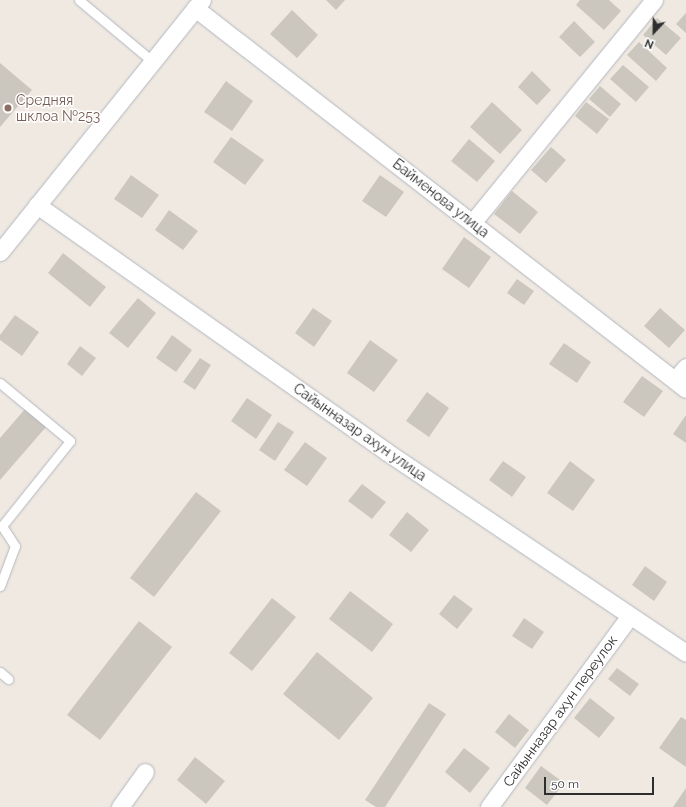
<!DOCTYPE html>
<html>
<head>
<meta charset="utf-8">
<style>
	body { margin:0 }
	#map { position:relative; width:686px; height:807px; overflow:hidden; background:#efe9e1; font-family:Raleway,sans-serif }
	div>[style] { position:absolute }
	.building>* { inset:0; background:#cbc7bf }
	.roads { filter:drop-shadow(0 0 1px #b4b7c1) drop-shadow(0 0 1px #b4b7c1) }
	.lane>* { height:9px; margin:-4.5px; padding:0 4.5px; transform-origin:4.5px; border-radius:4.5px; background:#fff }
	.street>* { height:17px; margin:-8.5px; padding:0 8.5px; transform-origin:8.5px; border-radius:8.5px; background:#fff }
	.dots>* { width:11px; height:11px; translate:-50% -50%; box-sizing:border-box; border:2px solid #fff; border-radius:50% }
	span { translate:-50% -50%; white-space:nowrap; text-align:center; line-height:1.15; -webkit-text-stroke:3px #fff; paint-order:stroke }
	.education-label { font-size:14px; color:#785e54 }
	.left { translate:0 -50%; text-align:left }
	.street-label { font-size:14px; color:#2e2e2e }
	.north { position:absolute; left:634px; top:12px; width:40px; height:40px; -webkit-text-stroke:3px #fff; paint-order:stroke; rotate:202deg; font-size:11px; font-weight:700; line-height:16px; text-align:center; color:#2e2e2e }
	.north::after { content:''; display:block; margin:auto; width:14px; height:18px; background:#2e2e2e; clip-path:polygon(50% 0,100% 100%,50% 72%,0 100%) }
	.scale { position:absolute; left:544px; top:777px; width:110px; height:18px; box-sizing:border-box; border:2px solid #2e2e2e; border-top:0; padding-left:5px; font-size:12px; line-height:14px; white-space:nowrap; color:#2e2e2e; -webkit-text-stroke:3px #fff; paint-order:stroke }
</style>
</head>
<body>
<div id="map">
	<div class="building">
		<i style="clip-path:polygon(326px 0,345px 0,336px 10px)"></i>
		<i style="clip-path:polygon(580px 0,609px 0,621px 11px,604px 30px,576px 5px)"></i>
		<i style="clip-path:polygon(292px 10px,318px 35px,297px 58px,270px 34px)"></i>
		<i style="clip-path:polygon(686px 13px,686px 33px,676px 24px)"></i>
		<i style="clip-path:polygon(657px 18px,681px 38px,666px 55px,643px 35px)"></i>
		<i style="clip-path:polygon(574px 21px,595px 42px,580px 57px,559px 37px)"></i>
		<i style="clip-path:polygon(639px 42px,667px 68px,656px 81px,627px 55px)"></i>
		<i style="clip-path:polygon(0 63px,32px 90px,0 127px)"></i>
		<i style="clip-path:polygon(623px 65px,649px 87px,636px 102px,610px 79px)"></i>
		<i style="clip-path:polygon(532px 71px,551px 90px,537px 105px,518px 87px)"></i>
		<i style="clip-path:polygon(226px 81px,253px 101px,232px 131px,204px 112px)"></i>
		<i style="clip-path:polygon(600px 86px,621px 104px,610px 117px,589px 99px)"></i>
		<i style="clip-path:polygon(492px 102px,522px 130px,500px 154px,470px 127px)"></i>
		<i style="clip-path:polygon(586px 102px,609px 119px,597px 134px,575px 116px)"></i>
		<i style="clip-path:polygon(231px 137px,264px 160px,245px 185px,213px 162px)"></i>
		<i style="clip-path:polygon(469px 139px,495px 161px,477px 182px,451px 161px)"></i>
		<i style="clip-path:polygon(551px 147px,566px 160px,546px 183px,531px 170px)"></i>
		<i style="clip-path:polygon(131px 175px,159px 195px,142px 218px,114px 199px)"></i>
		<i style="clip-path:polygon(380px 175px,404px 192px,386px 217px,362px 201px)"></i>
		<i style="clip-path:polygon(512px 191px,538px 212px,520px 234px,494px 214px)"></i>
		<i style="clip-path:polygon(169px 210px,198px 231px,183px 250px,155px 230px)"></i>
		<i style="clip-path:polygon(464px 237px,491px 257px,469px 288px,442px 269px)"></i>
		<i style="clip-path:polygon(63px 253px,106px 287px,90px 307px,48px 273px)"></i>
		<i style="clip-path:polygon(517px 279px,534px 291px,524px 305px,507px 293px)"></i>
		<i style="clip-path:polygon(138px 298px,156px 313px,128px 348px,109px 333px)"></i>
		<i style="clip-path:polygon(313px 308px,332px 321px,314px 347px,295px 333px)"></i>
		<i style="clip-path:polygon(660px 308px,685px 330px,669px 348px,644px 326px)"></i>
		<i style="clip-path:polygon(15px 315px,39px 332px,22px 356px,0 340px,0 335px)"></i>
		<i style="clip-path:polygon(172px 335px,192px 350px,176px 372px,156px 358px)"></i>
		<i style="clip-path:polygon(370px 340px,398px 360px,374px 392px,347px 373px)"></i>
		<i style="clip-path:polygon(564px 343px,591px 362px,577px 383px,549px 364px)"></i>
		<i style="clip-path:polygon(80px 346px,96px 358px,82px 376px,67px 364px)"></i>
		<i style="clip-path:polygon(200px 358px,211px 365px,195px 390px,183px 382px)"></i>
		<i style="clip-path:polygon(642px 376px,663px 391px,644px 417px,623px 402px)"></i>
		<i style="clip-path:polygon(427px 392px,449px 408px,429px 437px,406px 421px)"></i>
		<i style="clip-path:polygon(247px 398px,272px 415px,256px 439px,231px 421px)"></i>
		<i style="clip-path:polygon(25px 409px,46px 427px,0 480px,0 438px)"></i>
		<i style="clip-path:polygon(686px 415px,686px 443px,673px 434px)"></i>
		<i style="clip-path:polygon(278px 422px,294px 432px,275px 461px,259px 450px)"></i>
		<i style="clip-path:polygon(305px 442px,327px 458px,307px 486px,284px 470px)"></i>
		<i style="clip-path:polygon(503px 461px,526px 477px,512px 497px,489px 480px)"></i>
		<i style="clip-path:polygon(570px 461px,595px 480px,573px 511px,547px 493px)"></i>
		<i style="clip-path:polygon(362px 484px,386px 502px,372px 519px,348px 501px)"></i>
		<i style="clip-path:polygon(196px 492px,221px 511px,154px 597px,130px 578px)"></i>
		<i style="clip-path:polygon(407px 512px,429px 530px,411px 552px,389px 535px)"></i>
		<i style="clip-path:polygon(645px 566px,667px 582px,654px 601px,632px 585px)"></i>
		<i style="clip-path:polygon(350px 591px,393px 624px,372px 652px,329px 619px)"></i>
		<i style="clip-path:polygon(454px 595px,473px 609px,457px 629px,439px 614px)"></i>
		<i style="clip-path:polygon(272px 598px,296px 617px,252px 671px,229px 653px)"></i>
		<i style="clip-path:polygon(524px 618px,544px 632px,532px 649px,512px 636px)"></i>
		<i style="clip-path:polygon(139px 621px,172px 647px,100px 740px,67px 715px)"></i>
		<i style="clip-path:polygon(317px 652px,373px 698px,339px 740px,283px 694px)"></i>
		<i style="clip-path:polygon(617px 668px,639px 684px,630px 696px,608px 679px)"></i>
		<i style="clip-path:polygon(590px 698px,615px 718px,599px 738px,574px 718px)"></i>
		<i style="clip-path:polygon(429px 703px,446px 714px,385px 807px,376px 807px,365px 800px)"></i>
		<i style="clip-path:polygon(509px 714px,529px 730px,515px 748px,495px 732px)"></i>
		<i style="clip-path:polygon(681px 717px,686px 720px,686px 767px,659px 748px)"></i>
		<i style="clip-path:polygon(464px 748px,490px 768px,470px 793px,445px 772px)"></i>
		<i style="clip-path:polygon(195px 757px,225px 781px,206px 804px,177px 780px)"></i>
		<i style="clip-path:polygon(541px 766px,564px 783px,547px 805px,525px 788px)"></i>
		<i style="clip-path:polygon(686px 788px,686px 807px,673px 807px)"></i>
	</div>
	<div class="roads">
		<div class="lane">
			<i style="left:79px;top:0;width:95px;rotate:39.9deg"></i>
			<i style="left:0;top:383px;width:91px;rotate:39.6deg"></i>
			<i style="left:70px;top:441px;width:109px;rotate:128.7deg"></i>
			<i style="left:2px;top:526px;width:24px;rotate:57deg"></i>
			<i style="left:15px;top:546px;width:43px;rotate:110.6deg"></i>
			<i style="left:0;top:672px;width:11px;rotate:41deg"></i>
		</div>
		<div class="street">
			<i style="left:195px;top:8px;width:621px;rotate:37.81deg"></i>
			<i style="left:37px;top:205px;width:428px;rotate:35.2deg"></i>
			<i style="left:387px;top:452px;width:360px;rotate:33.9deg"></i>
			<i style="left:472px;top:223px;width:288px;rotate:-50.8deg"></i>
			<i style="left:0;top:252px;width:323px;rotate:-51.3deg"></i>
			<i style="left:675px;top:380px;width:17px;rotate:-50deg"></i>
			<i style="left:120px;top:807px;width:43px;rotate:-54.5deg"></i>
			<i style="left:489px;top:807px;width:237px;rotate:-53.6deg"></i>
		</div>
	</div>
	<div class="dots">
		<i style="left:8px;top:108px;background:#8d6e63"></i>
	</div>
	<div class="education-label">
		<span class="left" style="left:16px;top:108px">Средняя<br>шклоа №253</span>
	</div>
	<div class="street-label">
		<span style="left:441px;top:198px;rotate:38deg">Байменова улица</span>
		<span style="left:360px;top:432px;rotate:35deg">Сайынназар ахун улица</span>
		<span style="left:560px;top:711px;rotate:-54deg">Сайынназар ахун переулок</span>
	</div>
	<div class="north">N</div>
	<div class="scale">50 m</div>
</div>
</body>
</html>
